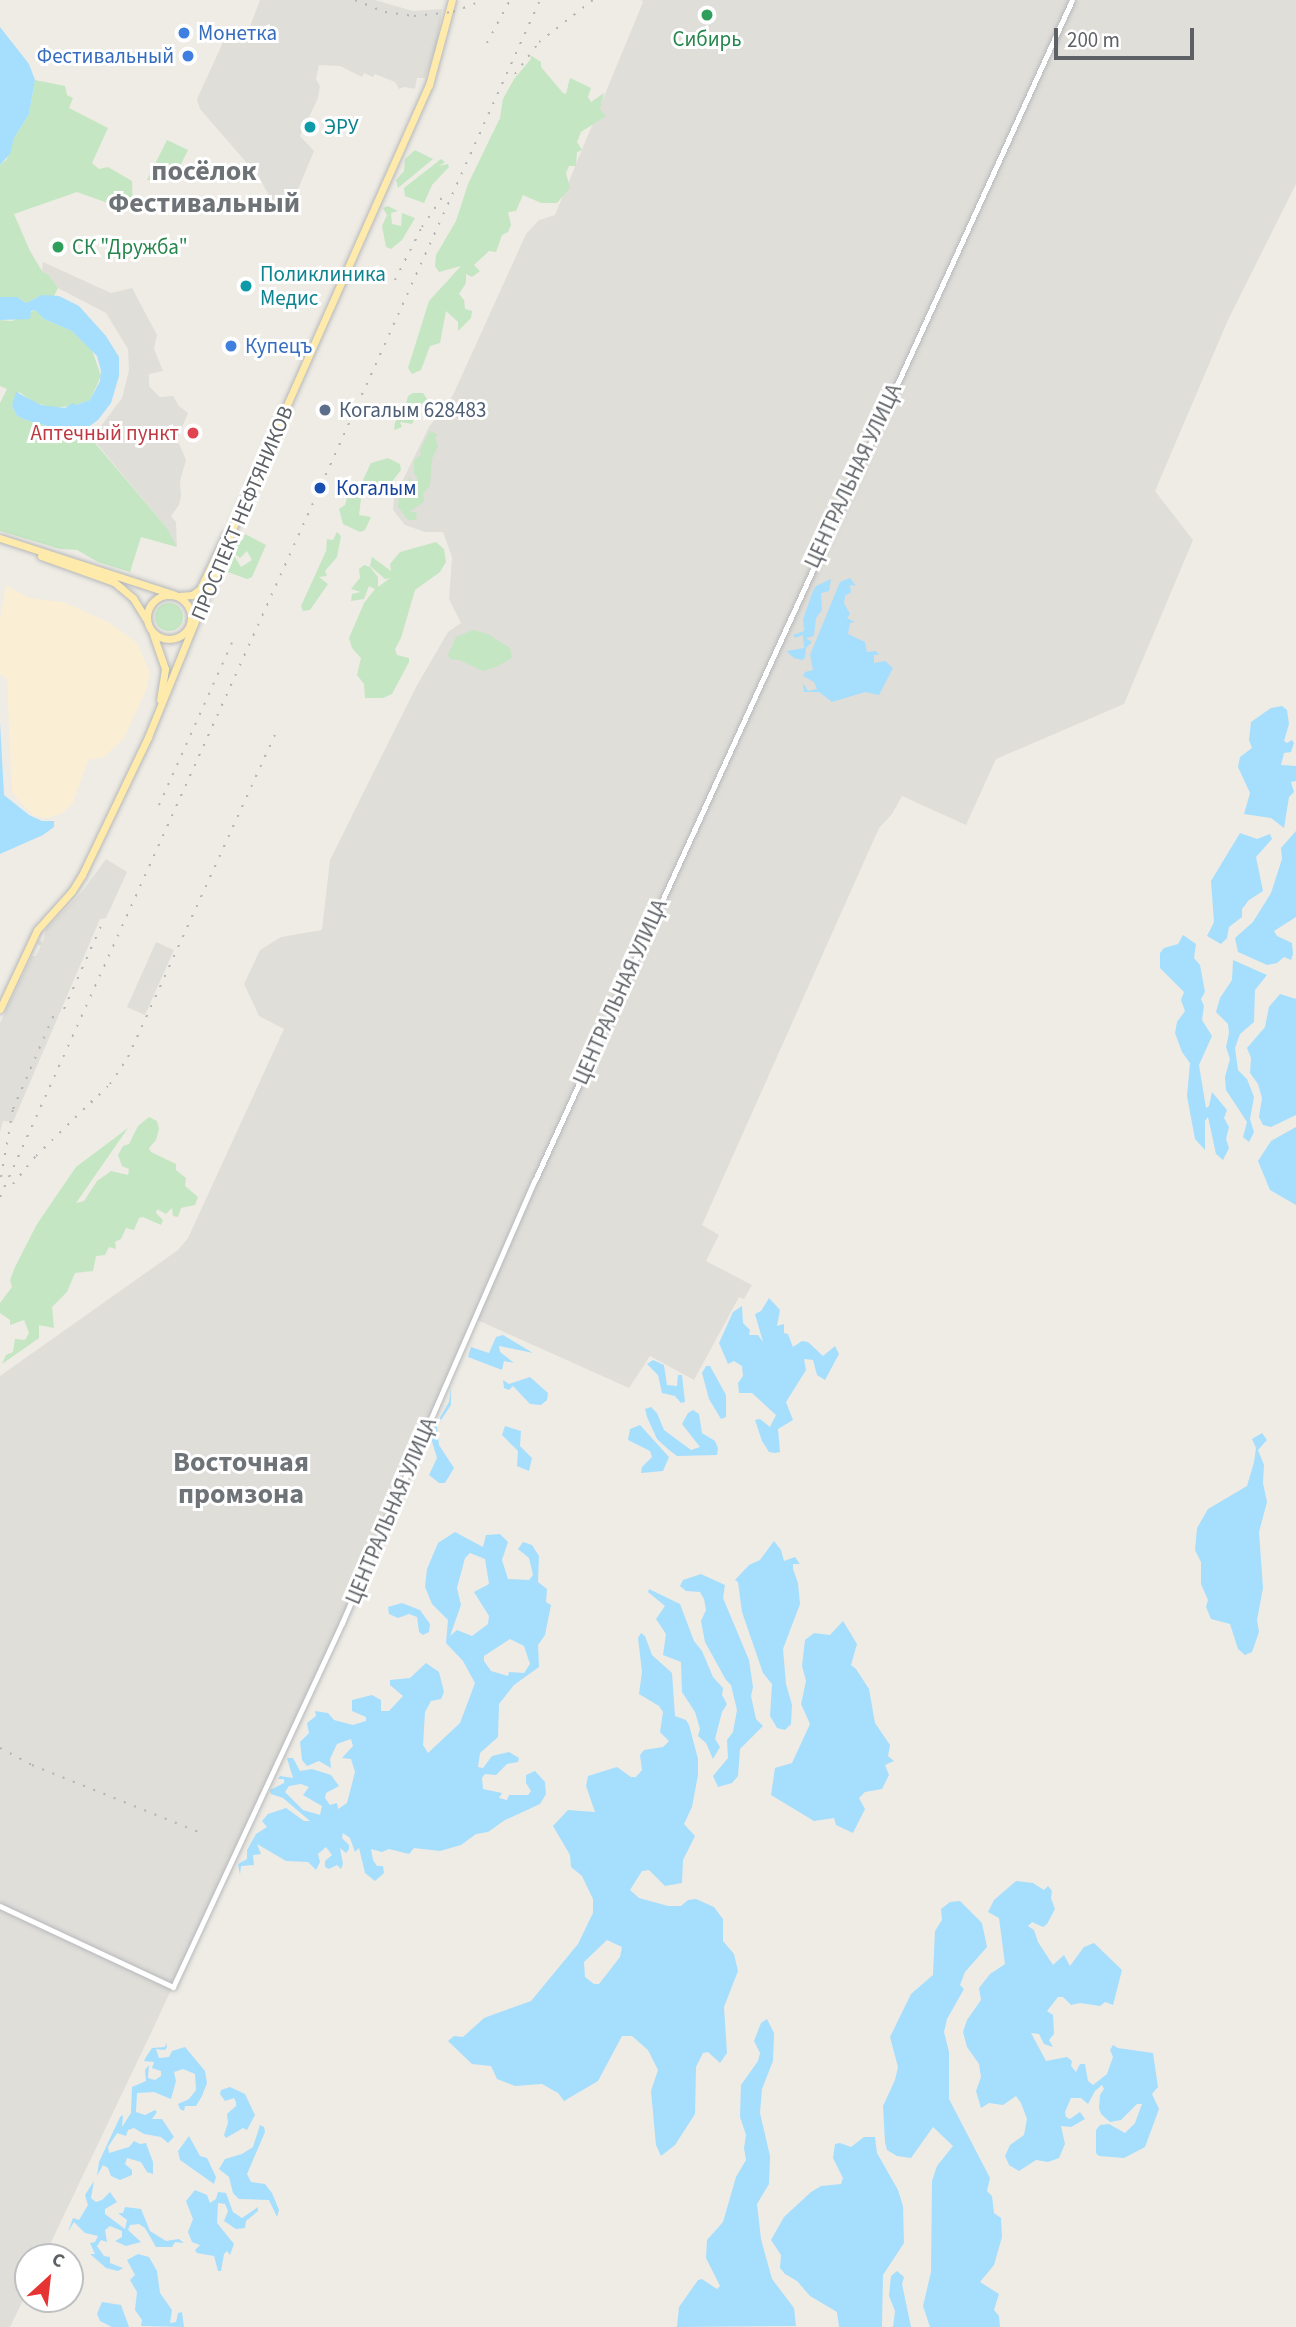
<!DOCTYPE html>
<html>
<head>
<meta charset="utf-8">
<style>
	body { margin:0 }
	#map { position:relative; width:1296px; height:2327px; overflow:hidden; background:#efece5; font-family:"Source Sans 3",sans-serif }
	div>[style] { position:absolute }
	.industrial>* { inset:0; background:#e0ded9 }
	.green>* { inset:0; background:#c4e6c2 }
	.round { border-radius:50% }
	.sand>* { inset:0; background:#faeed5 }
	.water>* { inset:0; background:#a6defd }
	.roads { filter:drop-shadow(0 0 2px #b5b8bb) drop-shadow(0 0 2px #b5b8bb) }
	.minor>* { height:5px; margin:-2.5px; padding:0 2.5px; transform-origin:2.5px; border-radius:2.5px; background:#fff }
	.major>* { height:7px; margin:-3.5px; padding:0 3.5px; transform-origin:3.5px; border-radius:3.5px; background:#feeaab }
	.major>.ring { margin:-3.5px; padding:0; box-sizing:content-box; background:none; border:7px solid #feeaab; border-radius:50% }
	.rail>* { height:2px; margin-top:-1px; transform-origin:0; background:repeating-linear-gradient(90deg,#b3b4b5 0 2px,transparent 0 11px) }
	.dots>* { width:19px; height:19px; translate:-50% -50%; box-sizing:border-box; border:4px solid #fff; border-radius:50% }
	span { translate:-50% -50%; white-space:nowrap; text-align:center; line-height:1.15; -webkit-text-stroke:6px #fff; paint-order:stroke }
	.shop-label { font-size:21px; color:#366cbe }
	.left { translate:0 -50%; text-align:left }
	.right { translate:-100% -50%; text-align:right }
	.leisure-label { font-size:21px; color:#27864d }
	.culture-label { font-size:21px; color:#0d838f }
	.service-label { font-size:21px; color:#4e5e75 }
	.health-label { font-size:21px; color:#be3a42 }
	.street-label { font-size:21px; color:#5d6165 }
	.transit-label { font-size:21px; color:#164399 }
	.district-label { font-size:28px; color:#6e7377; font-weight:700 }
	.north { position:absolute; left:14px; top:2243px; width:70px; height:70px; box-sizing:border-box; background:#fff; border:2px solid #bec0c1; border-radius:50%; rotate:27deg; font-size:19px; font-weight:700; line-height:28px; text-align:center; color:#5d6165 }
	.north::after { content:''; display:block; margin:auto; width:24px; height:32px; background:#e63433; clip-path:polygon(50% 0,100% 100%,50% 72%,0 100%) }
	.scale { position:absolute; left:1054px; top:28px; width:140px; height:32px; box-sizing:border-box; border:4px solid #5d6165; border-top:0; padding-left:9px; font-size:21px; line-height:24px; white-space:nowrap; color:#5d6165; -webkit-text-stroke:5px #fff; paint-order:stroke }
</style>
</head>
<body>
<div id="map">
	<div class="industrial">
		<i style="clip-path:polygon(260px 0,375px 0,413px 11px,442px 9px,437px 46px,425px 78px,417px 78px,415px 89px,404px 87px,399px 89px,395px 82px,375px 74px,373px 77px,364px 73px,362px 77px,340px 66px,319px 65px,316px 79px,320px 86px,318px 98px,300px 136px,314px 151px,294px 199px,273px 203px,259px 177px,200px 109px,197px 99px,225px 38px,246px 37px)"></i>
		<i style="clip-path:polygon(641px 0,1296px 0,1296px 184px,1228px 320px,1155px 491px,1193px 540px,1124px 704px,996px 759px,966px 825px,902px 796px,892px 814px,879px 828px,702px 1225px,719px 1235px,706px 1261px,752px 1285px,744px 1299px,739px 1297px,694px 1380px,650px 1356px,629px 1388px,475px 1319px,342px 1623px,151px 2033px,44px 2257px,28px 2257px,28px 2290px,10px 2327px,0 2327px,0 1376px,178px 1250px,188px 1238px,284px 1029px,259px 1016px,244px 984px,260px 950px,281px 937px,322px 930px,330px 860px,416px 687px,448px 632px,461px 623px,449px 599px,452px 557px,443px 532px,425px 532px,405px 525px,393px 510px,394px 498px,429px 427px,453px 395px,526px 234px,539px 220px,555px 215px,643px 2px)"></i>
		<i style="clip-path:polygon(43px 262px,111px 293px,132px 288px,157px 335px,154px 349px,163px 371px,149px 374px,149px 386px,160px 397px,173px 396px,179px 406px,188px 413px,177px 439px,186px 460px,180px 481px,181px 496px,179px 505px,171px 516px,176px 522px,177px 547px,167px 528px,92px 438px,122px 398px,129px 370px,128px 349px,106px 313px,58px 288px,49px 275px,42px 271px)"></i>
		<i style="clip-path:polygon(106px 859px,127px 872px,106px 918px,100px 919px,13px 1122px,3px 1121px,0 1132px,0 1023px,32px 956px,36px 956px,41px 946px,37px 944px,39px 940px,43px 942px,46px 929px,82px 892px)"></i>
		<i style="clip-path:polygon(156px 942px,174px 950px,145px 1015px,127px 1007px)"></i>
	</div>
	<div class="green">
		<i style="clip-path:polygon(530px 55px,541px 62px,541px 67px,563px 93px,566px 94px,570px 78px,591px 88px,588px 97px,591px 102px,604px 93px,600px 109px,606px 116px,581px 132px,577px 142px,582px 150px,577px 152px,576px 166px,569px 166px,566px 173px,570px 188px,557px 203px,541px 203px,523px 195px,516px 211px,508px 212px,511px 225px,508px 232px,502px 235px,496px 252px,489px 251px,474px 265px,480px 271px,472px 277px,466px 274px,466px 283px,459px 294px,464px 300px,465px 309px,472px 311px,471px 318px,458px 331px,458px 322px,446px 311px,440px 343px,430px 346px,421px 370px,412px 374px,408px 368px,429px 301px,461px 266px,439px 272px,435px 266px,436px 255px,456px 221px,468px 184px,500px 118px,503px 99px,514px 79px,531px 59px)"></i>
		<i style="clip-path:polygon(35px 80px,65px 86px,67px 95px,73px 98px,69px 108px,108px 128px,92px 163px,99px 169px,108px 167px,132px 181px,133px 212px,77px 192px,14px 214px,30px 251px,42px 271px,49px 275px,58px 288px,54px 296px,38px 297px,26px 303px,17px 297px,0 297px,0 165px,7px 159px,14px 138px,29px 114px)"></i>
		<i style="clip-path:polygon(167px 140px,188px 150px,173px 180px,147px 180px)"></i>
		<i style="clip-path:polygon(415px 150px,433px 159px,398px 188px,396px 180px,404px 171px,405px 159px)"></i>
		<i style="clip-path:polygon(441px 159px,445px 162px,439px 166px,448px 164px,449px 167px,432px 185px,424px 203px,405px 196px,404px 188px)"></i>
		<i style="clip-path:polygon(388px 206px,398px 211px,391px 213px,392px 224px,401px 226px,402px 213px,415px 218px,402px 240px,391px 249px,386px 247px,382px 226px,387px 215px,383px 208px)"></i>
		<i style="clip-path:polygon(35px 310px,44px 319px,72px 331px,92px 350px,101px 376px,90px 400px,76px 405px,55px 408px,35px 403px,19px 392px,12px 406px,17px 416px,26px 420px,62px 430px,84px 430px,167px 528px,177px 547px,141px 537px,130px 572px,98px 562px,77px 550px,60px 549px,0 531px,0 403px,7px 389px,0 386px,0 320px,12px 321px)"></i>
		<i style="clip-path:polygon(423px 393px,429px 402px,421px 404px,412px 424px,400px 422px,402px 427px,394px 430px,395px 422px,405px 408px,408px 396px,413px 393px)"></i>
		<i style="clip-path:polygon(430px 431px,438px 435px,435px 437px,438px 446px,432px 459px,430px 486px,423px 494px,424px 502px,410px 511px,417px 513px,416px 520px,408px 520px,398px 507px,399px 491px,407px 485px,410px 475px,411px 483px,418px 479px,414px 473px,414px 460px,421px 455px,420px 450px)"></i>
		<i style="clip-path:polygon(388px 458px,400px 464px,401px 470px,381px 496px,366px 488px,363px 480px,371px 463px)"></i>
		<i style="clip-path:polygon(353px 491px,361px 499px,359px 515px,371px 517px,365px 530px,360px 532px,343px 524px,339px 509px,345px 505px,348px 494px)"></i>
		<i style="clip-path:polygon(337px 532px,341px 536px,337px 557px,325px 571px,327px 576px,319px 577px,328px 584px,310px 610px,303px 611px,301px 606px,326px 551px,327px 539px,333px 540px)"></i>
		<i style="clip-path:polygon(245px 534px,266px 545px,252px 577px,247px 579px,228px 572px,226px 565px,229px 556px,235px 557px,241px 567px,252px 560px,247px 551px,240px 558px,230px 549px,237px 541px,243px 540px)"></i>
		<i style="clip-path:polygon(436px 542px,444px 549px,446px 562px,440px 572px,415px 590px,401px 638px,395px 649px,397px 655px,409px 658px,409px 662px,392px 694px,383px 698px,365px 698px,364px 684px,357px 675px,361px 658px,352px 648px,349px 638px,364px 603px,375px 589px,369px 586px,364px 599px,351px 601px,352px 594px,361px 592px,351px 589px,360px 578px,359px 569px,364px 565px,370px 567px,378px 577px,378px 587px,390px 578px,385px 579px,370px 566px,372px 557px,391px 571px,390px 564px,400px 552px)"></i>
		<i class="round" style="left:155px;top:603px;width:28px;height:28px"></i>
		<i style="clip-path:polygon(473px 630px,488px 634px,510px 648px,512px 658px,496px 667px,483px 671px,459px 660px,450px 659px,448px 655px,456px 637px)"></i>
		<i style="clip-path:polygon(149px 1117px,157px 1121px,159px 1129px,156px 1140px,149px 1148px,151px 1152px,176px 1164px,176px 1170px,186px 1178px,185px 1186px,198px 1197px,195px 1205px,181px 1208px,178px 1217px,173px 1216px,172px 1208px,166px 1214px,157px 1209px,156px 1213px,163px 1220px,161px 1225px,143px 1217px,139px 1218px,134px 1230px,126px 1228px,121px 1239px,115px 1242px,116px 1249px,109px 1247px,105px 1255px,96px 1256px,93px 1271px,75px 1273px,67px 1292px,52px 1307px,54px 1328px,39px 1325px,39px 1338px,2px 1364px,6px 1355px,13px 1352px,15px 1339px,25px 1340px,29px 1333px,24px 1320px,10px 1325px,10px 1320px,0 1313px,0 1303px,12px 1287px,10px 1280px,15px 1267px,37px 1224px,76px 1167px,128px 1128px,76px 1203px,84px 1201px,97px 1181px,111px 1171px,128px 1175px,129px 1169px,122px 1166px,118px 1155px,123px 1146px,129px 1144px,138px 1126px)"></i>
	</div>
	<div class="sand">
		<i style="clip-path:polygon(6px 585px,29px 598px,63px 602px,110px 623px,137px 643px,150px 673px,147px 688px,124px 738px,104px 757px,88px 760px,73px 803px,62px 813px,48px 818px,34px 816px,12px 793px,7px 679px,0 674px,0 618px)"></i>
	</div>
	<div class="water">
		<i style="clip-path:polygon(0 27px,29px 64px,35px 80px,29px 114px,14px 138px,10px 154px,0 165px)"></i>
		<i style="clip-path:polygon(42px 295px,59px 296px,79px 306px,106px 336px,119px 357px,119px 376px,111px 403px,98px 420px,84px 430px,62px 430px,26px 420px,17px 416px,12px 406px,16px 392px,41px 405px,65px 408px,73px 403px,76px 405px,90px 400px,100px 381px,101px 371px,97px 356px,72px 331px,44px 319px,35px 310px,31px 311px,30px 319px,0 320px,0 297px,17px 297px,26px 303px)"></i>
		<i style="clip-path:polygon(850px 578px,856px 586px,850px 585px,851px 592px,845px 596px,844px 603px,850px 614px,847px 618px,855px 622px,850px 623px,848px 634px,865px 642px,867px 652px,876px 651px,879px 655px,874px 655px,874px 663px,885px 661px,893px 668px,879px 695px,865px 692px,832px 702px,819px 692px,804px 692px,803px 683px,808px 691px,817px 689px,814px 682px,803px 676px,805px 672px,813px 670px,810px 655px,840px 582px)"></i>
		<i style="clip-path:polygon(831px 579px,829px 591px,821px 593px,822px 610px,816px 618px,814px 636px,806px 638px,812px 642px,806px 648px,805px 658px,802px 660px,794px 658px,786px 651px,804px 648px,803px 635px,795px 638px,793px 635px,804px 631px,803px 619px,813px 591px,816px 586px)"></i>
		<i style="clip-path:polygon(1282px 706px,1287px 710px,1289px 724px,1284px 741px,1287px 743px,1292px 740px,1294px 743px,1291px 752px,1284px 753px,1281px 765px,1296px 766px,1296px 781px,1291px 782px,1294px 792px,1289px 797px,1284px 828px,1271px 818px,1244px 814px,1250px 793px,1238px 767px,1240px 757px,1252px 748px,1249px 740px,1251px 722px,1271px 708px)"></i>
		<i style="clip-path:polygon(0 722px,4px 795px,29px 815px,42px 821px,54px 821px,54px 827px,43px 835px,0 854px)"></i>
		<i style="clip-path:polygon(1296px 831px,1296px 917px,1274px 931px,1277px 936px,1292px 943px,1293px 954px,1291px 960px,1284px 957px,1277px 963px,1267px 965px,1238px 952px,1235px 938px,1253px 922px,1271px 893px,1282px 859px,1281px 848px)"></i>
		<i style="clip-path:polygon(1240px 833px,1257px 839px,1270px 834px,1272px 839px,1256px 857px,1263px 891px,1249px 900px,1242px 909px,1242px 917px,1229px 927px,1227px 938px,1221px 944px,1207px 936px,1214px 922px,1211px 881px)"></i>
		<i style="clip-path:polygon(1183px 935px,1196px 944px,1194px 958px,1200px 965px,1205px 992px,1201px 999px,1204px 1006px,1202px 1020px,1212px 1036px,1199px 1065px,1206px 1108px,1209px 1106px,1212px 1092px,1227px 1110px,1224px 1118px,1229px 1127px,1226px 1139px,1229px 1148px,1223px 1160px,1216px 1154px,1208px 1117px,1205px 1121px,1205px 1150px,1195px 1139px,1187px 1096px,1190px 1063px,1182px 1052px,1175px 1033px,1177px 1022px,1185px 1011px,1181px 1000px,1184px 992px,1160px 968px,1160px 953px,1164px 948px,1178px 944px)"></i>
		<i style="clip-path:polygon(1233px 960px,1267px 975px,1255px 990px,1254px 1022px,1240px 1034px,1235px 1048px,1238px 1070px,1247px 1079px,1254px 1097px,1250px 1119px,1254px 1132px,1249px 1142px,1243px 1137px,1247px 1122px,1226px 1090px,1225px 1077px,1230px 1059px,1226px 1047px,1229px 1033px,1228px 1024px,1216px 1012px,1220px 998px,1232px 980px)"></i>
		<i style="clip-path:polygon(1280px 994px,1296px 999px,1296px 1115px,1271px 1127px,1263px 1125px,1259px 1117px,1262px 1098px,1258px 1084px,1250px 1073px,1251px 1058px,1247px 1048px,1265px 1027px,1269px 1007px)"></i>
		<i style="clip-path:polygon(1296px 1127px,1296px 1205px,1270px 1190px,1258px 1161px,1271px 1141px)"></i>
		<i style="clip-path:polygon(769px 1298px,780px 1310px,777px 1326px,784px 1324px,784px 1333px,788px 1334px,793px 1347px,802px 1341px,808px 1342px,823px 1356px,835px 1346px,839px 1354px,825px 1380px,817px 1375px,813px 1360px,804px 1359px,806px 1370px,786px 1402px,793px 1420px,778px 1429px,780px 1452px,775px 1453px,769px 1452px,762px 1441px,755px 1420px,760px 1419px,770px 1427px,776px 1415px,752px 1393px,739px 1393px,738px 1383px,743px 1376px,742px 1366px,734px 1361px,728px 1364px,719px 1343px,733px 1312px,742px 1306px,743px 1323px,750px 1330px,749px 1335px,758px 1335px,763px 1342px,755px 1314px,761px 1311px)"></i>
		<i style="clip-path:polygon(503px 1335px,533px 1353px,499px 1346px,500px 1352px,514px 1363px,504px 1361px,502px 1370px,468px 1357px,471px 1347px,489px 1353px,496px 1337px)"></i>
		<i style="clip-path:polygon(653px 1360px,664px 1365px,667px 1385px,677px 1386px,678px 1375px,682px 1375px,685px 1402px,681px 1403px,675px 1396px,662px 1393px,658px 1375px,647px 1364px)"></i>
		<i style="clip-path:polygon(706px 1366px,710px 1366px,726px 1395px,726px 1417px,721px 1419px,709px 1399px,702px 1373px)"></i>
		<i style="clip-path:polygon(530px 1377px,548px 1393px,547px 1400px,541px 1405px,530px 1404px,513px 1386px,509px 1390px,504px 1388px,503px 1380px,509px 1384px)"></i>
		<i style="clip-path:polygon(451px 1388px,451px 1405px,437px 1426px,439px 1445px,454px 1468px,445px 1483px,439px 1483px,429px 1475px,437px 1458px,430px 1435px,449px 1402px)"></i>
		<i style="clip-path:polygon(651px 1407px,657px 1413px,664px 1430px,691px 1450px,700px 1447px,682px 1424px,688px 1413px,693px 1410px,699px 1414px,702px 1433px,715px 1441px,718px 1448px,717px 1455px,677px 1456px,669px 1450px,657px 1439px,647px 1417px,645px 1409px)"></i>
		<i style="clip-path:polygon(640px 1425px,669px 1457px,663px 1471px,641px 1473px,642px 1467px,652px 1457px,650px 1451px,628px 1440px,630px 1429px)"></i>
		<i style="clip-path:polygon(505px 1426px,521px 1431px,520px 1446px,532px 1458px,529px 1471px,517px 1466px,518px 1451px,502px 1435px)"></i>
		<i style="clip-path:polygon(1262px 1433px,1267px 1440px,1258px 1450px,1264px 1465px,1263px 1483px,1267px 1502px,1259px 1532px,1263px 1588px,1257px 1620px,1259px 1632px,1252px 1652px,1245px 1655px,1238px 1649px,1230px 1624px,1211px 1619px,1206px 1607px,1208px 1600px,1201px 1584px,1201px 1562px,1195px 1550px,1197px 1528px,1208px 1509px,1247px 1486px,1254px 1462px,1256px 1448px,1252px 1439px)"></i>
		<i style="clip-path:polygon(evenodd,455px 1532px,483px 1547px,486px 1535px,500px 1534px,508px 1542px,502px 1560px,508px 1579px,529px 1580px,533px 1575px,529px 1558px,518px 1549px,523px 1542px,532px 1545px,539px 1556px,538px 1582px,547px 1589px,546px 1602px,551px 1605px,545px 1635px,538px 1645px,539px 1667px,514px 1685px,499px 1704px,498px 1737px,480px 1753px,478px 1767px,483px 1768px,492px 1756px,509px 1752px,519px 1758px,518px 1762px,507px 1764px,496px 1775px,485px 1774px,482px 1778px,483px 1789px,502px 1793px,499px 1798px,507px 1800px,509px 1795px,528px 1795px,531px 1791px,526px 1783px,526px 1775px,535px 1771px,545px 1782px,546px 1794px,540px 1804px,505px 1820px,488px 1832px,476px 1834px,461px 1845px,440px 1851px,414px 1848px,409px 1854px,389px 1849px,382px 1852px,371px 1849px,373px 1860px,377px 1866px,383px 1866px,384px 1873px,375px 1881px,365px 1873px,359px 1848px,355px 1852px,350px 1838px,343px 1833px,342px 1838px,349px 1845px,349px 1849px,346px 1853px,340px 1848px,343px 1864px,341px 1869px,337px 1865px,329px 1869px,325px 1867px,325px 1861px,332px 1855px,326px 1847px,318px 1854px,320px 1862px,316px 1870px,308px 1862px,286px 1861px,257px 1844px,261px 1854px,253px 1855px,254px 1865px,241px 1866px,240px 1875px,238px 1864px,247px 1859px,247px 1850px,256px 1834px,267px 1827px,262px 1821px,268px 1814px,286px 1808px,304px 1821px,310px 1821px,283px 1798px,271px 1794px,270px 1790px,284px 1783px,284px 1779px,278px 1779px,280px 1776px,293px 1778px,287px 1758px,293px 1758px,300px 1771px,312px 1769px,331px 1775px,339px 1786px,326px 1793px,325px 1798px,330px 1805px,337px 1803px,338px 1809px,347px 1803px,355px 1772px,351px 1759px,342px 1758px,353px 1746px,351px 1739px,337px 1744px,330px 1759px,331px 1768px,319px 1761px,307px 1766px,302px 1760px,300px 1742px,309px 1733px,307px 1723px,316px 1716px,315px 1711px,328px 1713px,334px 1720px,353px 1725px,366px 1721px,366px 1717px,352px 1711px,352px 1700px,372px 1695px,381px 1700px,381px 1711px,389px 1711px,403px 1696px,390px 1685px,390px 1680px,410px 1678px,426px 1663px,439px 1672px,444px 1692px,441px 1699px,431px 1701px,425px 1712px,423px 1745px,428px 1753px,460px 1723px,475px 1683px,463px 1661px,446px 1643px,448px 1620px,432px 1604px,425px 1587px,427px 1569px,438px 1543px,455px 1532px,470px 1553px,485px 1559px,489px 1584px,474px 1592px,489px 1616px,488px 1624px,472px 1636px,457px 1630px,450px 1636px,461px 1605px,457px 1588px,465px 1558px,470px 1553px,455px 1532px,510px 1639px,524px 1646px,530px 1664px,524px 1673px,509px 1672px,508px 1676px,491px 1671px,484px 1661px,484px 1656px,510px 1639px,455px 1532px,301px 1784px,309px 1787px,303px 1795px,322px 1806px,320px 1815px,303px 1810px,285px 1792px,289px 1786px,301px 1784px)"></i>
		<i style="clip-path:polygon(774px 1541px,781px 1550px,784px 1561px,795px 1557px,800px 1564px,793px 1564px,793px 1569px,798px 1583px,800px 1604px,783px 1649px,786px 1684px,792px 1705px,791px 1724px,785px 1730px,777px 1728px,770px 1716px,772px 1684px,763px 1673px,742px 1612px,738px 1582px,735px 1580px,749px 1565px,760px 1560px)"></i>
		<i style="clip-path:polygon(701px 1574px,725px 1585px,723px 1598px,749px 1660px,753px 1687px,751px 1696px,756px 1719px,763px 1726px,740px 1749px,738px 1776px,732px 1783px,718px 1787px,713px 1776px,728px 1758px,727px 1740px,733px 1732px,737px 1710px,731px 1685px,726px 1680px,705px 1642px,701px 1621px,706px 1610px,704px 1599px,700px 1592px,686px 1591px,680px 1586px,683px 1580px)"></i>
		<i style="clip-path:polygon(649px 1589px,680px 1604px,694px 1641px,702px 1651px,713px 1677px,723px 1688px,722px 1695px,727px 1704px,722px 1712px,715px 1739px,720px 1747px,713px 1759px,706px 1743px,698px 1736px,700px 1729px,695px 1712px,682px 1692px,681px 1662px,663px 1655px,666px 1634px,656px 1619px,665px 1606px,648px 1592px)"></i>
		<i style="clip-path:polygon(402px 1603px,420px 1610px,430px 1624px,429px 1632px,423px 1635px,419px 1632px,417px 1617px,409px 1614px,398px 1618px,389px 1614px,388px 1607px)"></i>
		<i style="clip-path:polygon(843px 1621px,857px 1644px,851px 1665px,856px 1669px,869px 1689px,875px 1723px,890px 1745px,888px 1756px,894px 1761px,885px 1765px,889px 1775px,882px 1789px,865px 1792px,859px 1798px,865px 1809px,853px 1833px,836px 1825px,834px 1818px,814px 1821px,771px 1795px,775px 1768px,792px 1763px,810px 1724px,801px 1704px,806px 1681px,802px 1666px,805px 1640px,814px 1633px,830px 1635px)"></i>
		<i style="clip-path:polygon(evenodd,641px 1633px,645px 1636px,652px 1655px,672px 1673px,675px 1716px,686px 1720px,689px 1725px,698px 1759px,698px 1775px,692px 1807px,684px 1824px,695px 1836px,683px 1860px,682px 1883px,665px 1886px,649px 1870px,642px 1871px,630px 1890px,639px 1898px,668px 1906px,681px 1906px,688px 1900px,696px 1899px,714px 1907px,723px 1919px,723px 1941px,734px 1954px,738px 1971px,724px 2007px,727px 2053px,720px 2063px,708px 2052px,703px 2053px,696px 2067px,695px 2114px,675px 2145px,661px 2156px,656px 2145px,651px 2091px,658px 2070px,648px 2050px,632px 2036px,622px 2036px,598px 2081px,564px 2101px,558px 2093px,542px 2084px,515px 2086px,497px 2079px,491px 2066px,472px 2064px,448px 2041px,454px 2036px,463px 2037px,484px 2018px,531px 2001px,578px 1944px,593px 1913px,593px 1899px,582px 1876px,571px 1867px,570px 1855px,553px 1826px,568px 1810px,595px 1812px,586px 1786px,588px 1776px,617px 1767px,631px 1777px,636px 1777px,642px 1770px,640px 1755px,644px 1750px,663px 1747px,669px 1741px,660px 1732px,663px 1712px,659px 1706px,639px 1694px,642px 1672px,638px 1638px,641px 1633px,607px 1940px,622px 1947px,620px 1957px,599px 1984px,594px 1984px,585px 1977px,584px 1962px,607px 1940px)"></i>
		<i style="clip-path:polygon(1016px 1881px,1033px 1883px,1044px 1890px,1048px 1886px,1052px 1891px,1051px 1898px,1055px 1909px,1047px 1924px,1043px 1927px,1032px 1922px,1028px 1926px,1034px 1930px,1038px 1942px,1053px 1965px,1064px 1955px,1070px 1966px,1084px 1947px,1094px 1943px,1122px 1970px,1113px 2005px,1105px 2002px,1100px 2006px,1080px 2003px,1071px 2005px,1063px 1997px,1058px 1997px,1047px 2011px,1053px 2015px,1054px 2034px,1049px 2040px,1053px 2047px,1044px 2044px,1039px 2034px,1031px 2033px,1046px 2061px,1067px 2057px,1072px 2061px,1071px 2066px,1076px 2072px,1080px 2064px,1085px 2064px,1088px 2081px,1093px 2085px,1107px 2074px,1113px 2057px,1110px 2050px,1113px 2045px,1118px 2048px,1153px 2053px,1158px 2087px,1152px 2094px,1159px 2109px,1145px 2147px,1124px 2158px,1099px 2156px,1096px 2153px,1096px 2130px,1100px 2125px,1109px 2124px,1125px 2133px,1135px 2123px,1142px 2104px,1137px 2104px,1121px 2120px,1110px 2122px,1101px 2114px,1099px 2108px,1100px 2095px,1104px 2089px,1102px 2085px,1095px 2091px,1088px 2104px,1081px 2098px,1071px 2098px,1065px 2112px,1066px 2117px,1070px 2119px,1080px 2112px,1085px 2119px,1071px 2127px,1061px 2126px,1065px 2144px,1059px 2158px,1048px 2162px,1036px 2160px,1019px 2171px,1009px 2165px,1005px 2156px,1010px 2145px,1024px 2135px,1027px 2119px,1021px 2103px,1016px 2096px,1003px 2105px,989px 2103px,981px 2108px,976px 2091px,981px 2077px,979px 2064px,967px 2047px,963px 2032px,967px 2020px,981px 2000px,979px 1988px,990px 1974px,1005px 1964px,999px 1918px,988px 1912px,994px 1900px)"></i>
		<i style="clip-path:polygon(960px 1901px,982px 1923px,987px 1947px,965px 1972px,960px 1985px,964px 1989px,947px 2019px,944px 2032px,949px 2052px,949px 2099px,990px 2178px,987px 2191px,992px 2196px,994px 2213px,1001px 2218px,1002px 2237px,994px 2265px,980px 2282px,999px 2294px,994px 2310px,999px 2316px,1000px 2327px,930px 2327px,923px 2306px,931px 2272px,932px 2181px,937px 2166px,953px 2146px,933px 2127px,911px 2158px,897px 2156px,887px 2150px,885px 2142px,883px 2106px,895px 2080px,898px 2067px,890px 2037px,911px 1994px,933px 1975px,935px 1931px,942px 1920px,941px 1909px,950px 1902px)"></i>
		<i style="clip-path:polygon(767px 2019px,774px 2033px,773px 2061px,762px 2089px,760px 2113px,770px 2156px,769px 2184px,757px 2204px,761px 2239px,772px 2279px,794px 2308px,796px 2326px,677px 2327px,679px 2307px,698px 2280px,702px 2279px,717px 2289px,720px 2286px,706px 2258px,707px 2240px,723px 2222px,736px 2177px,746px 2160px,744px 2148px,746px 2135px,740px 2117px,741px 2085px,758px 2061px,760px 2053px,754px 2041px,761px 2023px)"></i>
		<i style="clip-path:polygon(166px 2043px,167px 2047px,165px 2050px,156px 2049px,159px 2058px,169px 2057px,172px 2051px,185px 2047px,205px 2071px,207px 2083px,202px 2096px,196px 2106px,185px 2106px,184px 2111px,180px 2109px,178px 2104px,189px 2099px,196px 2090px,195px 2074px,183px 2069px,174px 2072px,176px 2081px,171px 2099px,154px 2092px,137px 2093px,136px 2112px,145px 2115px,155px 2110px,157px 2112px,152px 2119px,162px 2119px,174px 2137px,168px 2143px,161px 2137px,144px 2134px,134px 2128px,128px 2130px,126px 2136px,117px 2133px,108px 2147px,109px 2153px,129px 2147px,134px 2141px,140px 2144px,146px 2143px,153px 2162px,153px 2174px,147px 2172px,141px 2162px,127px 2158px,125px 2164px,132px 2170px,132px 2175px,120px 2180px,111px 2176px,108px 2168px,103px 2165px,97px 2176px,99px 2162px,120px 2117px,123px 2115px,122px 2127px,131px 2113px,132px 2087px,146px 2081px,145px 2070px,149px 2065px,148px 2078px,155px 2080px,161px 2076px,161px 2071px,152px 2068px,154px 2062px,144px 2061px,146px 2057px,152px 2048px,165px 2047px)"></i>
		<i style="clip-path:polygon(230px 2087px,245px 2094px,255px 2115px,247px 2130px,243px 2128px,226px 2138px,224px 2135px,228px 2123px,227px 2114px,236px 2106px,236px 2102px,234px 2098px,225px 2101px,220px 2094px,221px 2090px)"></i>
		<i style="clip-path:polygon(260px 2125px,264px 2127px,265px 2132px,247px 2174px,251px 2182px,265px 2184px,272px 2193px,279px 2210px,277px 2217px,269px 2200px,239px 2199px,233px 2193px,229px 2177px,219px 2169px,225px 2159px,242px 2154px,253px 2147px)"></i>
		<i style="clip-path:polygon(189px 2136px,200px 2156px,207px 2158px,216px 2177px,214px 2184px,180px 2160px,178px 2151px)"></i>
		<i style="clip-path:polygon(864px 2137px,875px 2137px,877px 2153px,898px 2190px,903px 2206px,904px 2243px,883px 2275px,882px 2327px,839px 2327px,837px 2312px,810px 2296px,797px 2281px,785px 2274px,780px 2268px,781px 2255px,771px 2240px,784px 2217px,811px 2192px,821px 2186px,841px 2184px,843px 2178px,833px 2158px,835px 2144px,840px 2143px,851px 2147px)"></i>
		<i style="clip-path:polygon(94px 2181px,91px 2198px,96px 2202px,102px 2200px,110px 2192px,117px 2202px,105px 2209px,105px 2214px,125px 2229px,127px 2220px,118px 2213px,123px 2213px,125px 2207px,141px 2209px,150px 2231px,166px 2241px,179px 2239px,184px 2243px,175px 2242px,172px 2247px,156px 2247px,145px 2228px,139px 2224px,130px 2225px,128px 2230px,141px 2242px,126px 2246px,115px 2241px,122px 2237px,122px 2231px,110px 2226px,105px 2230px,107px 2242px,101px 2240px,97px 2246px,104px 2256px,110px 2257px,110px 2263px,123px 2268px,118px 2271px,106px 2268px,90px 2254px,95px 2254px,90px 2243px,95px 2242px,98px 2236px,85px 2233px,74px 2222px,68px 2232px,73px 2218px,79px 2220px,88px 2205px,85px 2195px)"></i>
		<i style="clip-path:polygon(195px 2190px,207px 2195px,210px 2203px,216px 2199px,218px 2192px,226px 2193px,233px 2212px,242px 2218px,258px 2207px,258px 2211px,246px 2221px,245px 2228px,236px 2229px,224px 2221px,228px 2211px,225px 2204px,218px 2203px,217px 2223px,234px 2244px,230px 2255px,227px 2251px,224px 2254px,221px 2271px,218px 2271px,214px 2256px,197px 2253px,195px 2250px,200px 2245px,192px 2242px,188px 2232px,193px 2219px,186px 2201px)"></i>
		<i style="clip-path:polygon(138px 2254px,149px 2257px,157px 2271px,160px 2293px,172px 2310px,170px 2323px,176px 2322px,178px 2313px,182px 2312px,184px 2327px,141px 2326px,142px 2320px,135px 2310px,137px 2292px,130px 2280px,135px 2275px,127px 2260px)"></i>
		<i style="clip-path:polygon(897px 2271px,904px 2277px,902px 2284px,911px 2327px,893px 2327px,895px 2311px,889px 2296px,891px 2276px)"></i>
		<i style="clip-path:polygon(102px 2302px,121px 2305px,129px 2327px,112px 2327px,100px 2321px,97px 2314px)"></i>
	</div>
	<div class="roads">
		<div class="minor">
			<i style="left:0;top:1906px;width:191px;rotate:25.1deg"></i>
			<i style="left:173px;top:1987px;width:401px;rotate:-65.1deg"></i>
			<i style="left:342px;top:1623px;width:483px;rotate:-66.5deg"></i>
			<i style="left:535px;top:1180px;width:1296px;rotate:-65.53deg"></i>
		</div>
		<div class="major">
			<i style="left:0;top:538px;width:184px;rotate:18deg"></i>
			<i style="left:41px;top:556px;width:77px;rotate:19.6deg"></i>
			<i style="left:114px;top:582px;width:25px;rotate:40deg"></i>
			<i style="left:133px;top:598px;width:26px;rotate:58deg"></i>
			<i class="ring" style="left:147px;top:595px;width:37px;height:37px"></i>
			<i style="left:179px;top:596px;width:13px;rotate:-4deg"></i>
			<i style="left:192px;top:595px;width:10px;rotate:-37deg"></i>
			<i style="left:200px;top:589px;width:60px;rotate:-64.3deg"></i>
			<i style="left:153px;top:634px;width:37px;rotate:71deg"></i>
			<i style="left:165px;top:669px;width:31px;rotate:99deg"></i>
			<i style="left:0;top:1009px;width:87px;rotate:-64.9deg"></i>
			<i style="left:37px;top:930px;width:52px;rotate:-48.1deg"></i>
			<i style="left:72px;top:891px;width:19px;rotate:-58deg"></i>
			<i style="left:82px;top:875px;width:153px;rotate:-64.4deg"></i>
			<i style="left:148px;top:737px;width:234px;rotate:-67.9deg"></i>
			<i style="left:236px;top:520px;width:476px;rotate:-66.1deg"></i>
			<i style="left:429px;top:85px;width:88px;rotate:-74.9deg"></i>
		</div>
	</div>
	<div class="rail">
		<i style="left:355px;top:0;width:32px;rotate:22deg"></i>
		<i style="left:385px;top:12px;width:29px;rotate:8deg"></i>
		<i style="left:414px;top:16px;width:39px;rotate:-6deg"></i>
		<i style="left:453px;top:12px;width:33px;rotate:-21deg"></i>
		<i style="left:487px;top:43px;width:49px;rotate:-61.9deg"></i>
		<i style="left:515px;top:74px;width:40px;rotate:-53deg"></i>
		<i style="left:539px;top:42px;width:68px;rotate:-37.9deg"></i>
		<i style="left:395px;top:280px;width:59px;rotate:-63deg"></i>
		<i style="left:422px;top:227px;width:41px;rotate:-55.9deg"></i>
		<i style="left:159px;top:805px;width:183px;rotate:-65.8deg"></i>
		<i style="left:64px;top:1009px;width:98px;rotate:-66deg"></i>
		<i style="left:91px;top:1103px;width:27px;rotate:-45deg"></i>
		<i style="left:110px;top:1084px;width:32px;rotate:-56deg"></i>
		<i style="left:128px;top:1057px;width:355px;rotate:-65.5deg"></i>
		<i style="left:1px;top:1177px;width:69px;rotate:-80deg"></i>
		<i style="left:13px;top:1109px;width:108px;rotate:-66.5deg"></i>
		<i style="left:13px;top:1184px;width:36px;rotate:-51deg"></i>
		<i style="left:36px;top:1156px;width:86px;rotate:-44.5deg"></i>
		<i style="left:0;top:1197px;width:1313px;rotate:-65.72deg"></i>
		<i style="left:0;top:1748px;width:36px;rotate:28deg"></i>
		<i style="left:32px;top:1765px;width:185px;rotate:21.9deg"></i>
	</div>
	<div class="dots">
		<i style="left:707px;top:15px;background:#2e9e5b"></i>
		<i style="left:184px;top:33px;background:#3f7fe0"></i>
		<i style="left:188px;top:56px;background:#3f7fe0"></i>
		<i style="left:310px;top:127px;background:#0f9aa8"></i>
		<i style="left:58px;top:247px;background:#2e9e5b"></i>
		<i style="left:246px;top:286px;background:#0f9aa8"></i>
		<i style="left:231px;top:346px;background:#3f7fe0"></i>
		<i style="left:325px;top:410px;background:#5c6f8a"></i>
		<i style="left:193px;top:433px;background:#e0444e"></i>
		<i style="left:320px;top:488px;background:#1a4fb4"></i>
	</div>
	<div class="shop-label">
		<span class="left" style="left:198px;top:33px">Монетка</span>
		<span class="right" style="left:174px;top:56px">Фестивальный</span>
		<span class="left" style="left:245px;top:346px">Купецъ</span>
	</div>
	<div class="leisure-label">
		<span style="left:707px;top:39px">Сибирь</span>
		<span class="left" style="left:72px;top:247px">СК "Дружба"</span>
	</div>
	<div class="culture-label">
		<span class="left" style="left:324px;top:127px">ЭРУ</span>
		<span class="left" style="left:260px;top:286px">Поликлиника<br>Медис</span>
	</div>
	<div class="service-label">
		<span class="left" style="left:339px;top:410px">Когалым 628483</span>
	</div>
	<div class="health-label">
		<span class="right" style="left:179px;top:433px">Аптечный пункт</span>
	</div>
	<div class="street-label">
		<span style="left:853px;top:476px;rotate:-65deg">ЦЕНТРАЛЬНАЯ УЛИЦА</span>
		<span style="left:242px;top:513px;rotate:-67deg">ПРОСПЕКТ НЕФТЯНИКОВ</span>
		<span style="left:620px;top:992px;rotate:-66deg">ЦЕНТРАЛЬНАЯ УЛИЦА</span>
		<span style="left:391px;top:1511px;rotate:-67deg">ЦЕНТРАЛЬНАЯ УЛИЦА</span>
	</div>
	<div class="transit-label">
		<span class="left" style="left:336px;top:488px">Когалым</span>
	</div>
	<div class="district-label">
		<span style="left:204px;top:187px">посёлок<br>Фестивальный</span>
		<span style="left:241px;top:1478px">Восточная<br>промзона</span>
	</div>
	<div class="north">С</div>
	<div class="scale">200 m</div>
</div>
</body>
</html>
